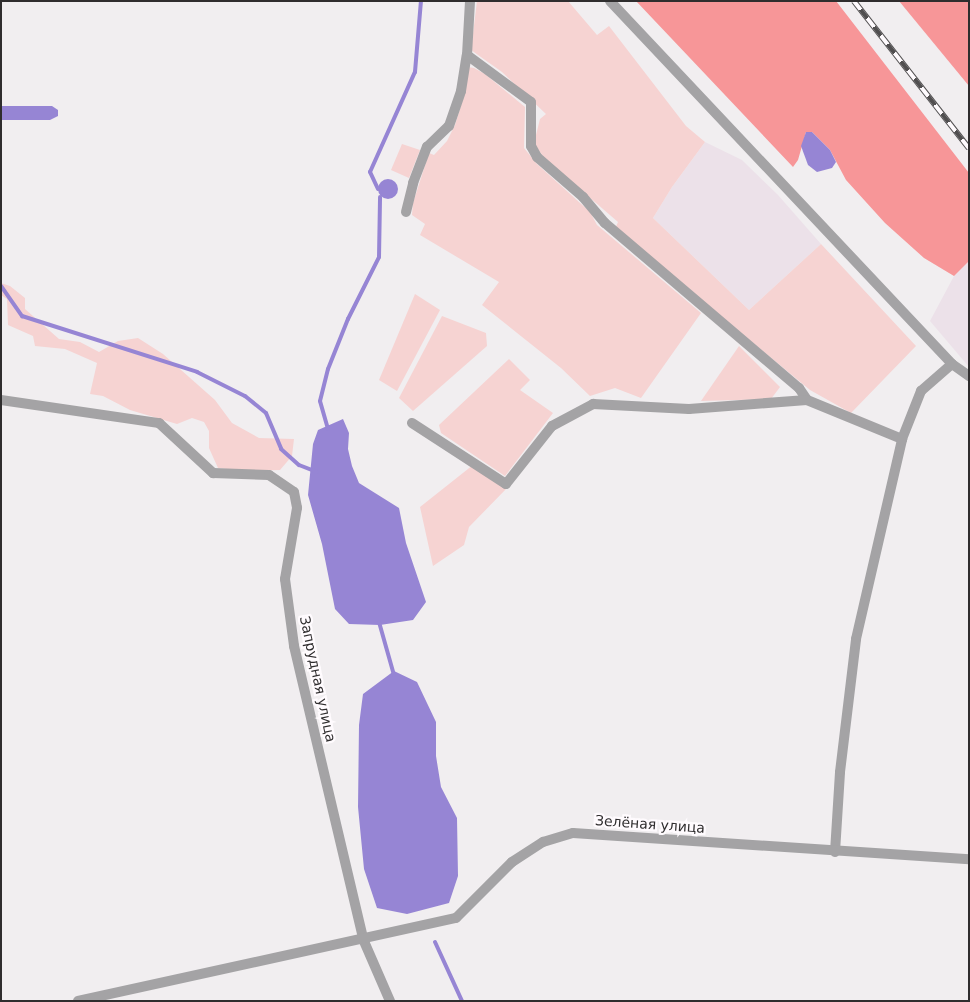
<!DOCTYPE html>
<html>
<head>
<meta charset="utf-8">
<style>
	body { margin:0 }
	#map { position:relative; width:970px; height:1002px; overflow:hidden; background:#f1eef0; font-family:"DejaVu Sans",sans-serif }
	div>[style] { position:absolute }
	.built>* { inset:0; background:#ece1e9 }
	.green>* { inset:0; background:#f6d3d2 }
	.forest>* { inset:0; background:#f79698 }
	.water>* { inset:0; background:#9685d4 }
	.round { border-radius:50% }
	.stream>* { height:4px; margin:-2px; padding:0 2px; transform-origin:2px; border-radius:2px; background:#9685d4 }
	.minor>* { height:10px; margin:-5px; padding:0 5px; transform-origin:5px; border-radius:5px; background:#a4a3a5 }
	.rail>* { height:5.5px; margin-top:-2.75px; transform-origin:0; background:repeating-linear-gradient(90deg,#fffbfe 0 11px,#514f50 0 22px); box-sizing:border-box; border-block:1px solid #514f50 }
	span { translate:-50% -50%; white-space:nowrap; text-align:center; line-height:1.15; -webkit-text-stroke:4.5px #fffbfe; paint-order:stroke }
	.street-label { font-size:14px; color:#2f2d2e }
	.frame { position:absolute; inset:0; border:2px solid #2f2d2e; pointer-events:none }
</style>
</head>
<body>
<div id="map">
	<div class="built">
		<i style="clip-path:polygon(705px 142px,742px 160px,778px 195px,821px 244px,749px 310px,653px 218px,672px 187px)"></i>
		<i style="clip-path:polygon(969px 261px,969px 367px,930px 321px,954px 276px)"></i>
	</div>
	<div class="green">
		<i style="clip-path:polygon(477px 1px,568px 1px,597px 35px,609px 26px,686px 126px,705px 142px,672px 187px,653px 218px,749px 310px,821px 244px,916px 346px,851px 413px,810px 390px,615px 229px,618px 222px,544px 158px,534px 143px,540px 119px,546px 114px,502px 72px,471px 50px)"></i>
		<i style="clip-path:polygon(468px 67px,474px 68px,485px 74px,525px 107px,524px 148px,537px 164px,590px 212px,597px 225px,701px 313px,641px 398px,615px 388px,590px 396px,561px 368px,482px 305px,499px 282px,420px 235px,425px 224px,412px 215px,413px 203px,429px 153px,434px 155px,447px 141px,455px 125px,463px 99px)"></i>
		<i style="clip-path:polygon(402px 144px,420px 150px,409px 178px,391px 170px)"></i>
		<i style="clip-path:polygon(1px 283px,10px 286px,25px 298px,25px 309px,59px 339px,80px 342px,99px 352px,118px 341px,138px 338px,163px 354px,215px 400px,232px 423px,259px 438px,294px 439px,292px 456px,280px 470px,245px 471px,218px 468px,209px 448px,209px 431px,204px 422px,192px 418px,177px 424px,130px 410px,103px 396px,90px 394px,97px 363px,65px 349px,35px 346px,33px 336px,8px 325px,7px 299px,1px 295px)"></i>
		<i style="clip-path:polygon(415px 294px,440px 310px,397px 391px,379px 380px)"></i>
		<i style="clip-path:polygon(442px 316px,486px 333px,487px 346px,413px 411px,399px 398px)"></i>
		<i style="clip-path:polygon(739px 346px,780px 387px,771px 399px,701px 401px)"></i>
		<i style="clip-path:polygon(509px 359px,530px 380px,520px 390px,553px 413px,505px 476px,441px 433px,439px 425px)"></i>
		<i style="clip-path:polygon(473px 465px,507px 488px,469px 527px,464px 545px,433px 566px,420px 507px)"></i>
	</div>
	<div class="forest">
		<i style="clip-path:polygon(636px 1px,836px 1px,969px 173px,969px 261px,954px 276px,924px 258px,885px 223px,846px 180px,830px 150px,812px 132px,806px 132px,798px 160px,793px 167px)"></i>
		<i style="clip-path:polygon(899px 1px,969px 1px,969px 86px)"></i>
	</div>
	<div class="water">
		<i style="clip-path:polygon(1px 106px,52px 106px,58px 110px,58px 116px,50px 120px,1px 120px)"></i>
		<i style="clip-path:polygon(806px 132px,812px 132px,830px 150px,836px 162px,832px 168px,817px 172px,808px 165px,801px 146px)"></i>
		<i class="round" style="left:378px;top:179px;width:20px;height:20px"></i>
		<i style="clip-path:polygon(343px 419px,349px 433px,348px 449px,352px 466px,359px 483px,399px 508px,406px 543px,426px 602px,413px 620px,380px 625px,349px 624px,335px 609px,322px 544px,308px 495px,313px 444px,318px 430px)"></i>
		<i style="clip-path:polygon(394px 671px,417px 682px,436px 722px,436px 756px,441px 787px,457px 818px,458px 876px,449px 903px,407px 914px,377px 908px,364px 869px,358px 807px,359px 725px,363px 694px)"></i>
	</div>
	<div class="stream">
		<i style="left:378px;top:189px;width:19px;rotate:-115deg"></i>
		<i style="left:370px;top:172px;width:110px;rotate:-65.8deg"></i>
		<i style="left:415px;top:72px;width:71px;rotate:-85.2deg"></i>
		<i style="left:1px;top:286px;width:37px;rotate:55deg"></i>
		<i style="left:22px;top:316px;width:184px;rotate:17.7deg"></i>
		<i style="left:197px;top:372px;width:54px;rotate:26.6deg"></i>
		<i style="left:245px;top:396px;width:27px;rotate:39deg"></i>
		<i style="left:266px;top:413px;width:39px;rotate:67deg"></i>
		<i style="left:281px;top:449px;width:24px;rotate:42deg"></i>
		<i style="left:299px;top:465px;width:19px;rotate:21deg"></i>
		<i style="left:328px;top:429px;width:29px;rotate:-106deg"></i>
		<i style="left:320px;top:401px;width:33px;rotate:-76deg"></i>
		<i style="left:328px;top:369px;width:54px;rotate:-68.2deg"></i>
		<i style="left:348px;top:319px;width:69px;rotate:-63.4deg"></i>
		<i style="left:379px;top:257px;width:60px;rotate:-89deg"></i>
		<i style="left:379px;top:622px;width:55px;rotate:74.2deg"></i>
		<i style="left:435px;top:942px;width:65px;rotate:65.4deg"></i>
	</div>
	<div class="minor">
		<i style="left:610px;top:1px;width:499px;rotate:46.7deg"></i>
		<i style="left:952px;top:364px;width:21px;rotate:35deg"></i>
		<i style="left:467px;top:55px;width:79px;rotate:36.3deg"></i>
		<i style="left:531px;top:102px;width:44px;rotate:90deg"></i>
		<i style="left:531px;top:146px;width:13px;rotate:61deg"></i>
		<i style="left:537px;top:157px;width:61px;rotate:41deg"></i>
		<i style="left:583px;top:197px;width:34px;rotate:50deg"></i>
		<i style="left:605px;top:223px;width:255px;rotate:40.4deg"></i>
		<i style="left:799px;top:388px;width:14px;rotate:56deg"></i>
		<i style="left:406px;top:212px;width:30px;rotate:-76deg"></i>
		<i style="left:413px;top:183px;width:39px;rotate:-69deg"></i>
		<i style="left:427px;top:147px;width:30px;rotate:-44deg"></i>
		<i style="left:449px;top:126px;width:37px;rotate:-71deg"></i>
		<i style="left:461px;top:91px;width:36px;rotate:-81deg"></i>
		<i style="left:467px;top:55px;width:54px;rotate:-86.8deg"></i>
		<i style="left:1px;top:400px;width:160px;rotate:8.3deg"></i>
		<i style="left:159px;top:423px;width:74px;rotate:42.8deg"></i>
		<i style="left:213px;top:473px;width:56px;rotate:2deg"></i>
		<i style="left:269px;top:475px;width:30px;rotate:34deg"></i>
		<i style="left:294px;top:492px;width:16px;rotate:79deg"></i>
		<i style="left:297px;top:508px;width:72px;rotate:99.6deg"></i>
		<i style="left:285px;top:579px;width:68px;rotate:82.3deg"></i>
		<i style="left:294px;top:646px;width:301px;rotate:76.7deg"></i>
		<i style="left:363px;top:939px;width:68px;rotate:66.5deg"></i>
		<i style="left:412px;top:423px;width:112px;rotate:33deg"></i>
		<i style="left:506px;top:484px;width:74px;rotate:-51.6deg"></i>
		<i style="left:552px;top:426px;width:47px;rotate:-28.2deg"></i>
		<i style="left:593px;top:404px;width:96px;rotate:3deg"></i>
		<i style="left:689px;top:409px;width:118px;rotate:-4.4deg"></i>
		<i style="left:807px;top:400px;width:103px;rotate:22.3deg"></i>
		<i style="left:835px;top:852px;width:80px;rotate:-86.4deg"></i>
		<i style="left:840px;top:772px;width:134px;rotate:-83.1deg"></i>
		<i style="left:856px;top:639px;width:205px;rotate:-77deg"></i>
		<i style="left:902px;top:439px;width:52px;rotate:-68.4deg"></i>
		<i style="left:921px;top:391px;width:41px;rotate:-41.1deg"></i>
		<i style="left:78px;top:1001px;width:387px;rotate:-12.4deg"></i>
		<i style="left:456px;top:918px;width:79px;rotate:-45deg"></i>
		<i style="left:512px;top:862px;width:37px;rotate:-33deg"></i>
		<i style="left:543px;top:842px;width:31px;rotate:-17deg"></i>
		<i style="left:573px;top:833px;width:397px;rotate:3.8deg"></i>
	</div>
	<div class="rail">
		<i style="left:854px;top:1px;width:187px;rotate:52deg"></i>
	</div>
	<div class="street-label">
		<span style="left:318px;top:679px;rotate:78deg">Запрудная улица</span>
		<span style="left:650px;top:824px;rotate:4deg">Зелёная улица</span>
	</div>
	<div class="frame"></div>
</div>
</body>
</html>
